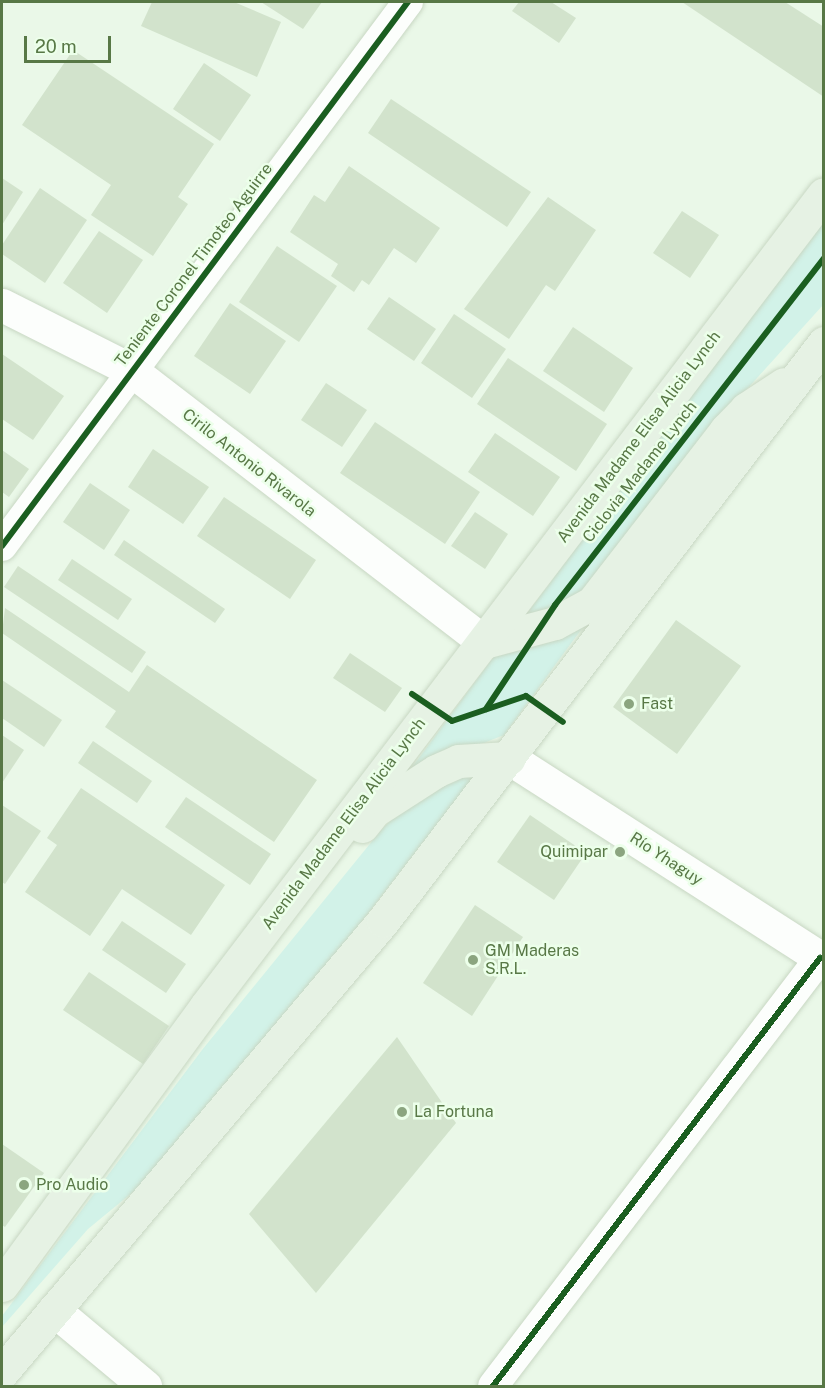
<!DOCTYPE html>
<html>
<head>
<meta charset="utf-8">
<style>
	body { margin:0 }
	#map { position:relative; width:825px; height:1388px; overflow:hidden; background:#eaf8e8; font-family:"Public Sans",sans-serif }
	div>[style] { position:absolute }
	.green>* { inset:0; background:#d2f2e8 }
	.building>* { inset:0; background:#d2e3cc }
	.roads { filter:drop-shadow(0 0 2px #c8d7c3) drop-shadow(0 0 2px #c8d7c3) }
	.minor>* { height:30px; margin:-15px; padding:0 15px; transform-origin:15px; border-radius:15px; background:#fcfefc }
	.tertiary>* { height:33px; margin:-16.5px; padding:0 16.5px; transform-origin:16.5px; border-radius:16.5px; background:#fcfefc }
	.secondary>* { height:33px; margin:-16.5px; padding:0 16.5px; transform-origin:16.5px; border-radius:16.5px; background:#fcfefc }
	.trunk>* { height:33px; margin:-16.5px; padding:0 16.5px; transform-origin:16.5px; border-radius:16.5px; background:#e6f2e4 }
	.cycleway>* { height:6px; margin:-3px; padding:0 3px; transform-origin:3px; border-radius:3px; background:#1b5e20 }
	.dots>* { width:16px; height:16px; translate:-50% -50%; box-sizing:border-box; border:3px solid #ecffea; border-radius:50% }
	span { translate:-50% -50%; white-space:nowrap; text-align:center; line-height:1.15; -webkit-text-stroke:5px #ecffea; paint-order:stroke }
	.street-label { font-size:16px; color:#587846 }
	.poi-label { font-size:16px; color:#587846 }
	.left { translate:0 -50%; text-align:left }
	.right { translate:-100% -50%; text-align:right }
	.frame { position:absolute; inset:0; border:3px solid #587846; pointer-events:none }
	.scale { position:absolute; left:24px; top:36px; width:87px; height:27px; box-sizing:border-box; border:3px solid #587846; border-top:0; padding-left:8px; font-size:18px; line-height:21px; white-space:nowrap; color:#587846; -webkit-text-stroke:4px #ecffea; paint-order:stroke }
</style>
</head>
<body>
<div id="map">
	<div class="green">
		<i style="clip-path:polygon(823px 217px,823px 305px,730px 408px,575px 600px,526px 615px)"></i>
		<i style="clip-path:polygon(586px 623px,504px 735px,408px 773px,497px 652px)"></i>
		<i style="clip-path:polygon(480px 769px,241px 1077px,162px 1168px,88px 1229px,2px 1327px,2px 1316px,202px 1050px,382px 829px,420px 793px)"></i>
	</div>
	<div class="building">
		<i style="clip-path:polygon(152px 2px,234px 2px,281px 22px,257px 77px,141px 26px)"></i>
		<i style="clip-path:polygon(261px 2px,322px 2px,303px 29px)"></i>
		<i style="clip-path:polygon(519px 2px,551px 2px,576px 18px,559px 43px,512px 11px)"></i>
		<i style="clip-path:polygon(682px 2px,785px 2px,824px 27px,824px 97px)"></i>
		<i style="clip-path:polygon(73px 50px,214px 144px,178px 197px,188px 204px,153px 256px,91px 215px,111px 185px,22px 125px)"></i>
		<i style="clip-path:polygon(204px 63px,251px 95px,220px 141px,173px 109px)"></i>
		<i style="clip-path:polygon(391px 99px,531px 192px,507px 227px,368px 133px)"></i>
		<i style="clip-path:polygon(349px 166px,440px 228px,416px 263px,394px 248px,369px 285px,362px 280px,354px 292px,331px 276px,338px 264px,290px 232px,314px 195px,325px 202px)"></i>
		<i style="clip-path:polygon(2px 178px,23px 192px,2px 225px)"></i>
		<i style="clip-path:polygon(40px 188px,87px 220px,45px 283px,2px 254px,2px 245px)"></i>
		<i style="clip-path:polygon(548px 197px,596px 230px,555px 291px,546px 285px,509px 339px,464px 309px)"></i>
		<i style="clip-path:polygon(682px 211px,719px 235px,690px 278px,653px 253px)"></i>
		<i style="clip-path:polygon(99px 231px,143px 260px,107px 313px,63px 283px)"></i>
		<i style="clip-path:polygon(277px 246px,337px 286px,299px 342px,239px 302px)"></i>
		<i style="clip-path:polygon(389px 297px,436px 329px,414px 361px,367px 329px)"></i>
		<i style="clip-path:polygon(230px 303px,286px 341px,250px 394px,194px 356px)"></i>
		<i style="clip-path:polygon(454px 314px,506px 349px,472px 398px,421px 363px)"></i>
		<i style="clip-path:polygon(573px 327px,633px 368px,604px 412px,543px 371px)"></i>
		<i style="clip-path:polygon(2px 354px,64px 396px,33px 440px,2px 419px)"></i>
		<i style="clip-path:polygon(508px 358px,607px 424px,576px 471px,477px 404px)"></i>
		<i style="clip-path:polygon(326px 383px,367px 410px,342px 447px,301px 420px)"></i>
		<i style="clip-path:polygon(375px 422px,480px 492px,445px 544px,340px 473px)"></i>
		<i style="clip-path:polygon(495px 433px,560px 477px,533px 516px,468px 472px)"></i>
		<i style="clip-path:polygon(153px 449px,209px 487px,183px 524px,128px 487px)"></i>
		<i style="clip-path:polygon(2px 450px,29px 469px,9px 497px,2px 492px)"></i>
		<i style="clip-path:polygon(90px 483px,130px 510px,104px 550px,63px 522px)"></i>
		<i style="clip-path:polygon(224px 497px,316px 560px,290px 599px,197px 536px)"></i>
		<i style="clip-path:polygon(475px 512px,508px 534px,485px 569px,451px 546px)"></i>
		<i style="clip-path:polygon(124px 540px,225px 609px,215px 623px,114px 555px)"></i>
		<i style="clip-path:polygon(72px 559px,132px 599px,118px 620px,58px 580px)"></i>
		<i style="clip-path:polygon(18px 566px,146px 652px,132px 673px,4px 587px)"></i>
		<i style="clip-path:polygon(5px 608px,129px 692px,147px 665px,317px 780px,274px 842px,105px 727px,116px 711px,2px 633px)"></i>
		<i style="clip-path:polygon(676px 620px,741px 666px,677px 754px,613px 707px)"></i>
		<i style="clip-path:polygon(350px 653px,402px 688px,385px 712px,333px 678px)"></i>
		<i style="clip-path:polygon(2px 680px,62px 720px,44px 747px,2px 718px)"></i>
		<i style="clip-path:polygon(2px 735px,24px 750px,2px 783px)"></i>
		<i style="clip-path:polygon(93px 741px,152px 781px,137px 803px,78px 763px)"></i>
		<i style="clip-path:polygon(81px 788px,225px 885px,191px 935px,122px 889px,90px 936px,25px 892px,57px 845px,47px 838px)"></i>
		<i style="clip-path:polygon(186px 797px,271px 854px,250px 885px,165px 827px)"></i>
		<i style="clip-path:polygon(2px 805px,41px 831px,5px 884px,2px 882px)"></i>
		<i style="clip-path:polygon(530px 815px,586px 853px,554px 900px,497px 862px)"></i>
		<i style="clip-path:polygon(475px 905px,523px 937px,472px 1016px,423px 983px)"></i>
		<i style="clip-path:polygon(122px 921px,186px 964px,166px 993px,102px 950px)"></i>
		<i style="clip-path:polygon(89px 972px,169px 1026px,143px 1064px,63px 1010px)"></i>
		<i style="clip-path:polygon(397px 1037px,456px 1123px,316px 1293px,249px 1214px)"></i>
		<i style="clip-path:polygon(2px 1144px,44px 1173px,5px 1227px,2px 1225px)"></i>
	</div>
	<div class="roads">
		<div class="minor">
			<i style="left:2px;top:546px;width:679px;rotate:-53.27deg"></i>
			<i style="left:493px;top:1386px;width:539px;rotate:-52.62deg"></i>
		</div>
		<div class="tertiary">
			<i style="left:509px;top:758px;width:374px;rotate:32.7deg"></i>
			<i style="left:54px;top:1310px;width:119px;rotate:39.9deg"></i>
		</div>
		<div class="secondary">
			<i style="left:2px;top:305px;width:144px;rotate:26.7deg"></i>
			<i style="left:131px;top:370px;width:446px;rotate:37.6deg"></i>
		</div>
		<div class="trunk">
			<i style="left:484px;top:642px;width:73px;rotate:-15deg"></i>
			<i style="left:555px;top:623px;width:42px;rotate:-28.4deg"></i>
			<i style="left:592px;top:603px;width:219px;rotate:-52.2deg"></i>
			<i style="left:726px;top:430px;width:29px;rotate:-46deg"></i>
			<i style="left:746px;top:409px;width:45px;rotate:-33.3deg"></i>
			<i style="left:362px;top:826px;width:19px;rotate:-51deg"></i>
			<i style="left:374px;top:811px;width:74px;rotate:-32.8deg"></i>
			<i style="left:436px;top:771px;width:24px;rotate:-24deg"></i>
			<i style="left:458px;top:761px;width:51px;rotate:-3.4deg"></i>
			<i style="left:2px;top:1285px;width:346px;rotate:-53.8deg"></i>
			<i style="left:206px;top:1006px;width:1020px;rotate:-52.73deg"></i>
			<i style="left:2px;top:1372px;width:590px;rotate:-49.81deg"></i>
			<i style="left:383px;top:921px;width:727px;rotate:-52.66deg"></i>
		</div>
	</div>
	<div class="cycleway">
		<i style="left:2px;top:546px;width:679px;rotate:-53.27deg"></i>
		<i style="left:412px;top:694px;width:48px;rotate:34deg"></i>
		<i style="left:452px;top:721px;width:78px;rotate:-18.7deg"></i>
		<i style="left:526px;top:696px;width:45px;rotate:35.1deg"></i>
		<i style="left:486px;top:709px;width:125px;rotate:-56.4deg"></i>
		<i style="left:555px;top:605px;width:439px;rotate:-52.2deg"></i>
		<i style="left:493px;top:1386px;width:539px;rotate:-52.62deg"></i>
	</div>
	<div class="dots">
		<i style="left:629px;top:704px;background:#8ba57f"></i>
		<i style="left:620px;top:852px;background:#8ba57f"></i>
		<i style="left:473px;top:960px;background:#8ba57f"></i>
		<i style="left:402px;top:1112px;background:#8ba57f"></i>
		<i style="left:24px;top:1185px;background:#8ba57f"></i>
	</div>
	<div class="street-label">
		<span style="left:194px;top:265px;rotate:-53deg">Teniente Coronel Timoteo Aguirre</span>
		<span style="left:639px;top:437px;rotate:-53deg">Avenida Madame Elisa Alicia Lynch</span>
		<span style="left:249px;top:463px;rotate:38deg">Cirilo Antonio Rivarola</span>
		<span style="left:640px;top:472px;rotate:-52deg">Ciclovia Madame Lynch</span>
		<span style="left:344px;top:824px;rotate:-53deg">Avenida Madame Elisa Alicia Lynch</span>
		<span style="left:666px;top:859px;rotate:33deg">Río Yhaguy</span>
	</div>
	<div class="poi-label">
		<span class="left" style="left:641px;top:704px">Fast</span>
		<span class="right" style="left:608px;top:852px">Quimipar</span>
		<span class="left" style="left:485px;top:960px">GM Maderas<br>S.R.L.</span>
		<span class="left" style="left:414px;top:1112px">La Fortuna</span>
		<span class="left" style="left:36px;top:1185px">Pro Audio</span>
	</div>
	<div class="frame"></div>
	<div class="scale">20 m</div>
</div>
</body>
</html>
